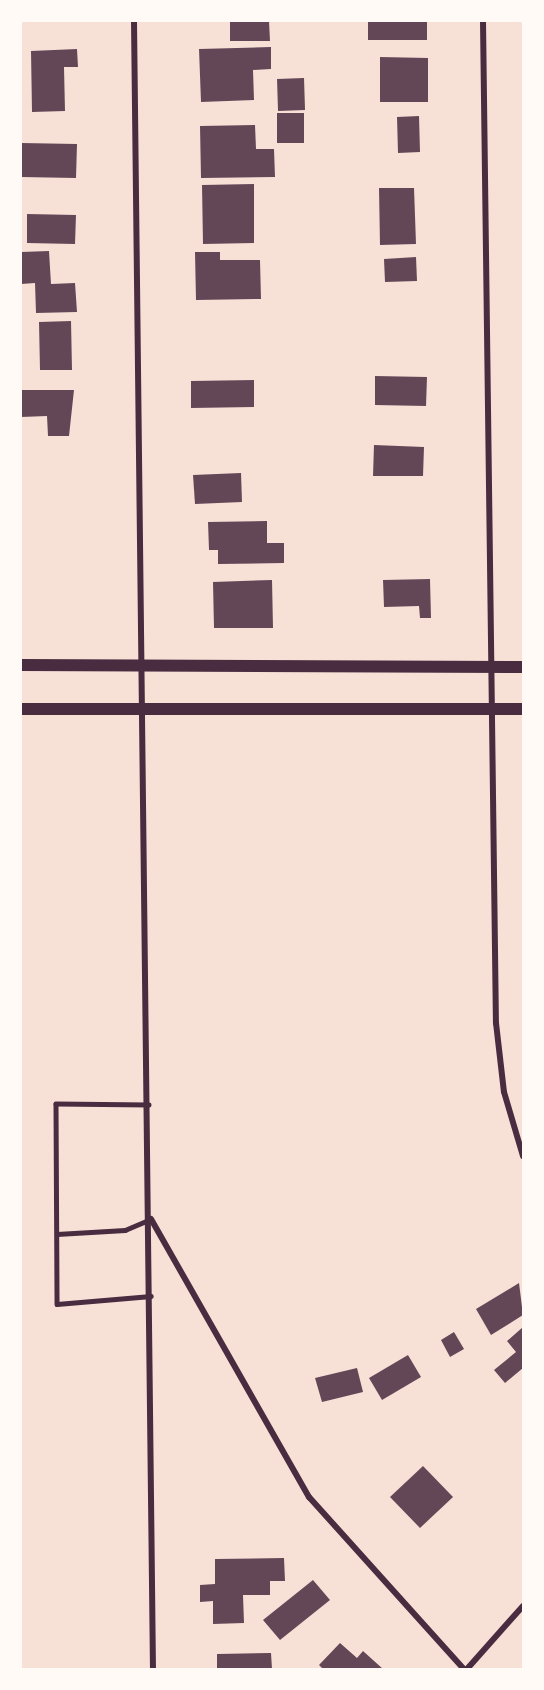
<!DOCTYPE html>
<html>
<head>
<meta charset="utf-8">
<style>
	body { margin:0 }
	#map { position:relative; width:544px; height:1690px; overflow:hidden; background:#f7e1d7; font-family:"PT Sans",sans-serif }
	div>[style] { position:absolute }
	.building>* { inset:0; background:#644757 }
	.service>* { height:4.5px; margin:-2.25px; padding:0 2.25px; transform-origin:2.25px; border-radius:2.25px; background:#4a2c40 }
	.minor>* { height:6px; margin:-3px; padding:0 3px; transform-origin:3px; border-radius:3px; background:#4a2c40 }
	.secondary>* { height:12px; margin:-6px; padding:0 6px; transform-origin:6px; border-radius:6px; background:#4a2c40 }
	span { translate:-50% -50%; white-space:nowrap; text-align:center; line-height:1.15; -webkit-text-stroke:6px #fffaf5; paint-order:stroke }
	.frame { position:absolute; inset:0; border:22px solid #fffaf5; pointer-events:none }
</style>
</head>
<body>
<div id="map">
	<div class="building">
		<i style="clip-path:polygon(230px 21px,269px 21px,270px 41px,230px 41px)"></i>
		<i style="clip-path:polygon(368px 21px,427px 21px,427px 40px,368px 40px)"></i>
		<i style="clip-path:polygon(271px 47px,271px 69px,253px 70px,254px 100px,201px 102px,199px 49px)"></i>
		<i style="clip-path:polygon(77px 49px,78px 67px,64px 67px,65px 111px,32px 112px,31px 51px)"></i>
		<i style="clip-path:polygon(380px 57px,428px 58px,428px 102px,380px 102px)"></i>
		<i style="clip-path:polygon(304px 78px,305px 110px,278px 111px,277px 79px)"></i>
		<i style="clip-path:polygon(277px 113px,304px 113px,304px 143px,277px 143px)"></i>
		<i style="clip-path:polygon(419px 116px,420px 152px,398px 153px,397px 117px)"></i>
		<i style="clip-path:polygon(255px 125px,256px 149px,274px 149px,275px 177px,201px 178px,200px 126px)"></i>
		<i style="clip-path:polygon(21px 143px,77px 144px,76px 178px,21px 177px)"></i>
		<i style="clip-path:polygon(254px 184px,254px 243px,203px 244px,202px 185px)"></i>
		<i style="clip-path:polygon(379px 188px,414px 188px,416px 244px,380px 245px)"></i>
		<i style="clip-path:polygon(27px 214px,76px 215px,75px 244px,27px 243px)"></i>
		<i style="clip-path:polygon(49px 251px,51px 284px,75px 283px,77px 312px,36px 313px,35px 283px,21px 284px,21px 252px)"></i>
		<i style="clip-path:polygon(195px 252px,220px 252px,220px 260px,260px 260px,261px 299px,196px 300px)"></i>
		<i style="clip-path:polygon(416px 257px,417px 281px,385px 282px,384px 259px)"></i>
		<i style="clip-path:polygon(71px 321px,72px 370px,40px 370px,39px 322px)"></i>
		<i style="clip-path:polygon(375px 376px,427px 377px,426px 406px,375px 405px)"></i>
		<i style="clip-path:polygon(254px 380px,254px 407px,191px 408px,191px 381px)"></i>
		<i style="clip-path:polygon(21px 390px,74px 390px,69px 436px,48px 436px,47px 416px,21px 417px)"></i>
		<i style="clip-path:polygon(374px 445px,424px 447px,423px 476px,373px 476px)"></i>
		<i style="clip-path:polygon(241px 473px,242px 502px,195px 504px,193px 475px)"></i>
		<i style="clip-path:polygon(267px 521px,267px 543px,284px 543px,284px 563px,218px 564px,218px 550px,209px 550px,208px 522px)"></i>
		<i style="clip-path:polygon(430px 579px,431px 618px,420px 618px,419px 606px,384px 607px,383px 580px)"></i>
		<i style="clip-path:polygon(272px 580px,273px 628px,214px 628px,213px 582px)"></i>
		<i style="clip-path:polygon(519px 1283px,523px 1315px,491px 1335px,476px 1309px)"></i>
		<i style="clip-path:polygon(523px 1327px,523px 1368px,505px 1383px,494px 1370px,516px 1352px,507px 1341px)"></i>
		<i style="clip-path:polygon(454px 1332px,464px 1349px,450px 1357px,441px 1340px)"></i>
		<i style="clip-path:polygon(408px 1355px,421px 1377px,382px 1400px,369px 1378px)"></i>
		<i style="clip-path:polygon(357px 1368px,363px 1392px,322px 1402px,315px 1378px)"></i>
		<i style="clip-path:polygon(423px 1466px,453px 1497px,420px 1528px,390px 1497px)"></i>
		<i style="clip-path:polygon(284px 1558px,285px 1581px,270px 1581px,270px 1595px,243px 1595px,244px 1623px,213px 1624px,213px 1601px,200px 1602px,200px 1585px,215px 1584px,215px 1559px)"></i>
		<i style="clip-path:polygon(313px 1580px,330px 1600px,280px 1640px,263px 1620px)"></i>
		<i style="clip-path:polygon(340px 1643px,357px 1658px,363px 1651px,383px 1669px,323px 1669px,319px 1665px)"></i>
		<i style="clip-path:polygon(271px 1653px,272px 1669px,217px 1669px,217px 1654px)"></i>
	</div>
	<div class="service">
		<i style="left:149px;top:1105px;width:93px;rotate:-179.4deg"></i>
		<i style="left:56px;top:1104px;width:200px;rotate:89.7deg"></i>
		<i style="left:57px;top:1304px;width:94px;rotate:-4.9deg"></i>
		<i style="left:57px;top:1234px;width:68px;rotate:-3.4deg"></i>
		<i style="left:125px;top:1230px;width:25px;rotate:-23deg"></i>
	</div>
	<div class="minor">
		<i style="left:134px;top:21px;width:1648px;rotate:89.34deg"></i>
		<i style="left:483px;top:21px;width:1002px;rotate:89.26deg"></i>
		<i style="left:496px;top:1023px;width:69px;rotate:83.4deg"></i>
		<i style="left:504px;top:1092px;width:67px;rotate:73.5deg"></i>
		<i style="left:151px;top:1219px;width:320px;rotate:60.4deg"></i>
		<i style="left:309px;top:1497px;width:232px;rotate:48deg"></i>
		<i style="left:467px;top:1669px;width:84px;rotate:-48.4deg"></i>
	</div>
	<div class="secondary">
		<i style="left:21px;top:665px;width:502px;rotate:0.23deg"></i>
		<i style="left:21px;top:709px;width:502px"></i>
	</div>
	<div class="frame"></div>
</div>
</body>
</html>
